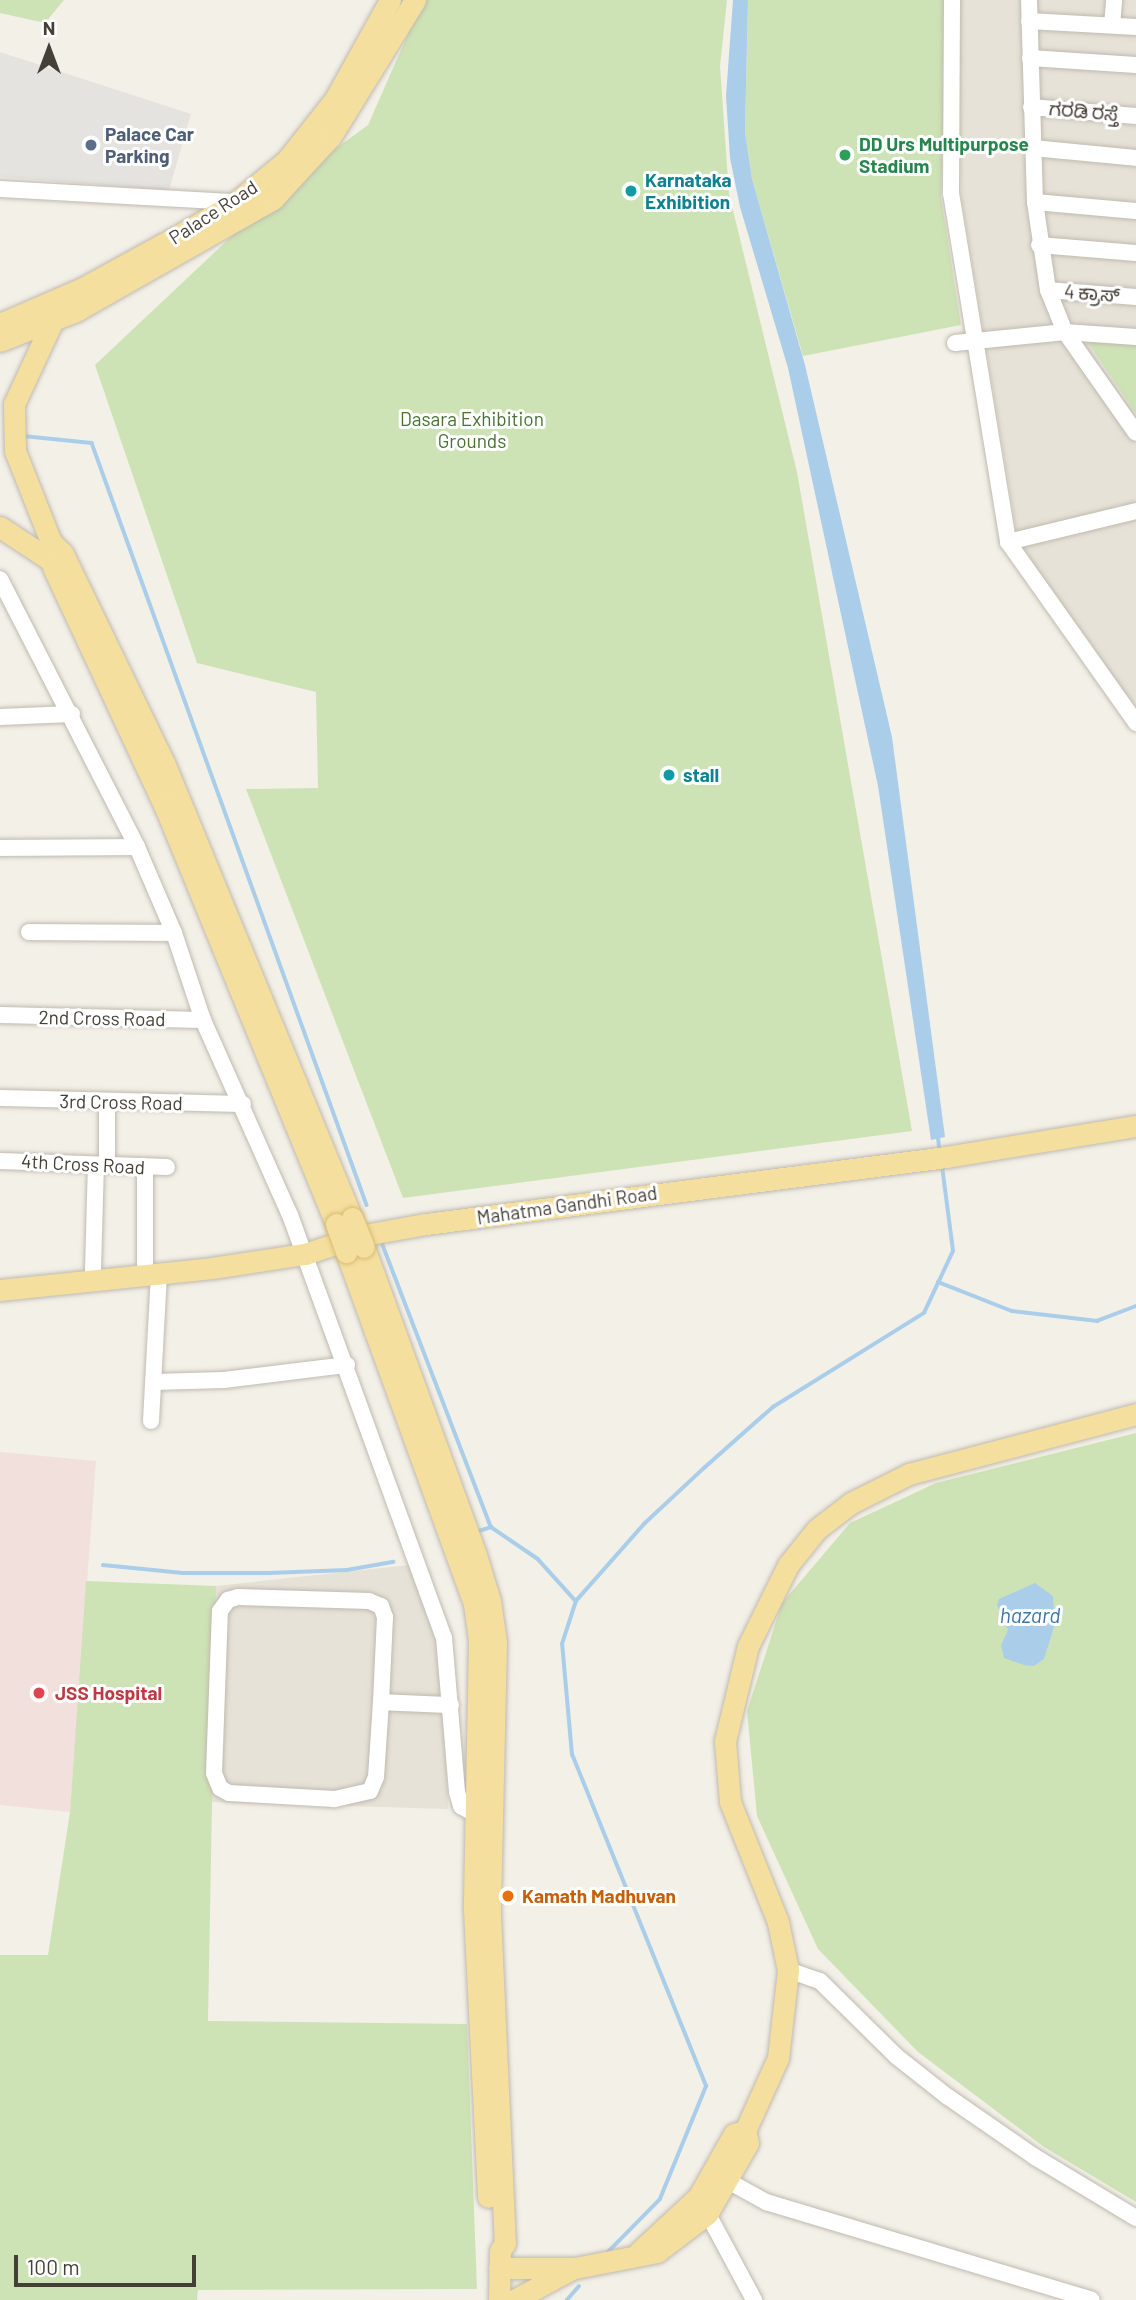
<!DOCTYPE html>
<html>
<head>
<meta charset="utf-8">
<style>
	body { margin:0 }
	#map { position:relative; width:1136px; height:2300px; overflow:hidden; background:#f3f0e8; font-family:Barlow,"Noto Sans Kannada",sans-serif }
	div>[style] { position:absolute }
	.residential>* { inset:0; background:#e6e2d7 }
	.medical>* { inset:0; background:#f2e0dd }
	.green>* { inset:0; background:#cde3b5 }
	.parking>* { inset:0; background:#e4e3e0 }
	.water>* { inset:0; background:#aaceea }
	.stream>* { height:3.5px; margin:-1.75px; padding:0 1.75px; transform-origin:1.75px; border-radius:1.75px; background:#aaceea }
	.roads { filter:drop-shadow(0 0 2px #c0baaf) drop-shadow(0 0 2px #c0baaf) }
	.minor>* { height:16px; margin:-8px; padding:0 8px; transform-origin:8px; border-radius:8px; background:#fff }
	.major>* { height:21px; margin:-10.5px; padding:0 10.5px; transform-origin:10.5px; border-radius:10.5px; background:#f5df9f }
	.bridges { filter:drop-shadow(0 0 2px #d9bc70) drop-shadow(0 0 2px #d9bc70) }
	.major-bridge>* { height:21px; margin:-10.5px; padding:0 10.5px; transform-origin:10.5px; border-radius:10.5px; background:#f5df9f }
	.dots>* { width:19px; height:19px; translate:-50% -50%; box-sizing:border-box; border:4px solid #fff; border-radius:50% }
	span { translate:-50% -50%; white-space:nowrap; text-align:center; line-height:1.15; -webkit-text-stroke:6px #fff; paint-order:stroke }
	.street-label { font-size:19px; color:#454037 }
	.service-label { font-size:19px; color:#4e5e75; font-weight:700 }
	.left { translate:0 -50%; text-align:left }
	.leisure-label { font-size:19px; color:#27864d; font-weight:700 }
	.culture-label { font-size:19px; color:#0d838f; font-weight:700 }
	.park-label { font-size:19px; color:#477230 }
	.health-label { font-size:19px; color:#be3a42; font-weight:700 }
	.food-label { font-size:19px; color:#c56008; font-weight:700 }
	.water-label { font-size:21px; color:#3a77a8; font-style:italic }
	.north { position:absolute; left:14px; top:14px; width:70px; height:70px; -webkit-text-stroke:5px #fff; paint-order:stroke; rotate:0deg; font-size:19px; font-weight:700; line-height:28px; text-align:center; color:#454037 }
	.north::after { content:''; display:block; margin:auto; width:24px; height:32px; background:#454037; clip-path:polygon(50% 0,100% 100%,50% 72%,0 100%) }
	.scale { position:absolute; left:14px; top:2255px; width:182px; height:32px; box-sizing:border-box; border:4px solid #454037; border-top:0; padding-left:9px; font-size:21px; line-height:24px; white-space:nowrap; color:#454037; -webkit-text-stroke:5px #fff; paint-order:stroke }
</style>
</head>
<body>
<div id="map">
	<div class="residential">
		<i style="clip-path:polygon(955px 0,1136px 0,1136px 714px,1019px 547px,962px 201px)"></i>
		<i style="clip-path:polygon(409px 1565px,441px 1655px,448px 1809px,211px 1802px,216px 1586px)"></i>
	</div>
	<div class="medical">
		<i style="clip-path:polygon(0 1452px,96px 1461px,70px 1812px,0 1805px)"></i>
	</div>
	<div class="green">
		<i style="clip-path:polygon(0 0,64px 0,45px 23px,0 13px)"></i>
		<i style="clip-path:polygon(423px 0,727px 0,720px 66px,729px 194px,797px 472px,912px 1131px,403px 1198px,246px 789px,318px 788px,316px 692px,197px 663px,95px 365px,286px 185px,368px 125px)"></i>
		<i style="clip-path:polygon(748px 0,947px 0,941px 197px,961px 325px,803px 356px,752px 179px,745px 132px)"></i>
		<i style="clip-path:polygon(1085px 338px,1136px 342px,1136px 413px)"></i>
		<i style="clip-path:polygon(1136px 1433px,1136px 2202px,1044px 2147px,918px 2052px,818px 1949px,757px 1816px,747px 1711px,782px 1603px,850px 1523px,936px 1483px)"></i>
		<i style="clip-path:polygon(86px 1581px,216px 1586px,208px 2021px,467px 2024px,477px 2289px,198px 2290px,197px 2300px,0 2300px,0 1955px,48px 1955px,70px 1812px)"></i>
	</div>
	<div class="parking">
		<i style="clip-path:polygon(0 52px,191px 114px,169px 190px,0 177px)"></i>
	</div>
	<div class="water">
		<i style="clip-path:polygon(733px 0,748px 0,745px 132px,752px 179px,805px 365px,892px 737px,945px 1137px,931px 1140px,878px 786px,788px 368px,740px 207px,730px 158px,726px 96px)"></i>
		<i style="clip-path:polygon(1035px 1583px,1053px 1596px,1055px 1624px,1044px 1659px,1034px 1666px,1024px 1665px,1004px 1658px,1001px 1645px,1008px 1630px,997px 1605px,999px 1599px)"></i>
	</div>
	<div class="stream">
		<i style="left:23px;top:436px;width:69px;rotate:5.8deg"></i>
		<i style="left:92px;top:443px;width:810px;rotate:70.16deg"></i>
		<i style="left:938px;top:1134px;width:17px;rotate:83deg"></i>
		<i style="left:381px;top:1240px;width:307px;rotate:69deg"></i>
		<i style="left:491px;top:1527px;width:57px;rotate:34.2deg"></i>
		<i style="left:538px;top:1559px;width:57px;rotate:47.9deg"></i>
		<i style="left:938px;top:1282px;width:79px;rotate:21.4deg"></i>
		<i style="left:1012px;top:1311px;width:86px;rotate:6.7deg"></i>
		<i style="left:1097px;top:1321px;width:42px;rotate:-21deg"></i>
		<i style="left:476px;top:1532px;width:16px;rotate:-18deg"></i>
		<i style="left:103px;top:1565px;width:80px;rotate:5.7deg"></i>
		<i style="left:183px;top:1573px;width:86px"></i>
		<i style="left:269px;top:1573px;width:78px;rotate:-2.2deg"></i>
		<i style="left:347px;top:1570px;width:47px;rotate:-9.9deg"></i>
		<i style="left:608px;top:2252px;width:74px;rotate:-45.5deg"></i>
		<i style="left:660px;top:2199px;width:122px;rotate:-67.8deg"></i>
		<i style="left:706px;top:2086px;width:357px;rotate:-112deg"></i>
		<i style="left:572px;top:1755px;width:111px;rotate:-95.1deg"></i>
		<i style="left:562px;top:1644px;width:45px;rotate:-72deg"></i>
		<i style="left:576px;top:1601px;width:104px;rotate:-48.5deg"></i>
		<i style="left:645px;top:1523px;width:81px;rotate:-43deg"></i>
		<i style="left:704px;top:1468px;width:92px;rotate:-41.5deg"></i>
		<i style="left:773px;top:1407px;width:178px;rotate:-31.9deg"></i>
		<i style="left:924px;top:1313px;width:68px;rotate:-64.9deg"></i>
		<i style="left:953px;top:1251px;width:86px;rotate:-97.4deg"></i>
		<i style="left:567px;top:2300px;width:18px;rotate:-49deg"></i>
	</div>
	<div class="roads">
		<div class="minor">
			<i style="left:952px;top:0;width:193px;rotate:90.3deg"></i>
			<i style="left:951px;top:193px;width:354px;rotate:80.7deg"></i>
			<i style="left:1008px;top:542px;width:222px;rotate:54.7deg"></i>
			<i style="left:1029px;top:0;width:202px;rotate:88.3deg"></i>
			<i style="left:1035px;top:202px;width:89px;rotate:81.6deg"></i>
			<i style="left:1048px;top:290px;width:45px;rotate:68deg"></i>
			<i style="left:1065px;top:332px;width:123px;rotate:54.9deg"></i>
			<i style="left:1029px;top:21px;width:107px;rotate:3.2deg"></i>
			<i style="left:1112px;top:25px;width:25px;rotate:-85deg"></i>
			<i style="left:1030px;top:58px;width:106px;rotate:3.8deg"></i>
			<i style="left:1031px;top:107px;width:105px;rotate:4.9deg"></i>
			<i style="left:1033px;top:148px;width:103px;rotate:5.5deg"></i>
			<i style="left:0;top:189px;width:236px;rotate:3.2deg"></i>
			<i style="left:1035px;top:202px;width:101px;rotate:5.1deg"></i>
			<i style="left:1039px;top:245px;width:97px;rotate:4.7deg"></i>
			<i style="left:1048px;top:290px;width:88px;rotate:4.5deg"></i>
			<i style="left:955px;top:343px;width:111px;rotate:-5.7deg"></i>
			<i style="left:1065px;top:332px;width:71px;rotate:4deg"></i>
			<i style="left:1008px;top:542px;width:132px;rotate:-13.6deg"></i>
			<i style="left:0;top:579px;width:301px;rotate:62.9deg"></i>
			<i style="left:137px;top:847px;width:94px;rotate:66.7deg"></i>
			<i style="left:174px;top:933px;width:92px;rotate:71.6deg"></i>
			<i style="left:203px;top:1020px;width:214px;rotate:66deg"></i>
			<i style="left:290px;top:1215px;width:449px;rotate:70deg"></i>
			<i style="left:444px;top:1637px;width:156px;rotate:85.2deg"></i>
			<i style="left:457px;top:1792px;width:15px;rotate:74deg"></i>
			<i style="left:461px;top:1806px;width:16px;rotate:30deg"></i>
			<i style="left:0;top:717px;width:72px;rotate:-2.4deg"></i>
			<i style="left:0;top:848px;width:137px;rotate:-0.4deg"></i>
			<i style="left:29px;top:932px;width:145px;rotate:0.4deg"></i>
			<i style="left:0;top:1015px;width:203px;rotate:1.4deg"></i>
			<i style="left:0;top:1098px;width:243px;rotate:1.4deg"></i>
			<i style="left:0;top:1161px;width:167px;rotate:2.1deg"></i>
			<i style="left:107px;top:1165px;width:62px;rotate:-90deg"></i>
			<i style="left:145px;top:1264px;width:96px;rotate:-90deg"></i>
			<i style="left:93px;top:1270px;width:105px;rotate:-88.4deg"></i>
			<i style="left:154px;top:1382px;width:70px;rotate:-1.6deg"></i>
			<i style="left:224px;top:1380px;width:124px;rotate:-7deg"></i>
			<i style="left:151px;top:1421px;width:147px;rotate:-86.9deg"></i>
			<i style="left:238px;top:1597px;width:131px;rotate:1.7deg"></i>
			<i style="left:369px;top:1601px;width:13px;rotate:23deg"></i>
			<i style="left:381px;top:1606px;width:12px;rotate:70deg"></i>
			<i style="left:385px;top:1617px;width:85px;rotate:92.7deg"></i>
			<i style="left:381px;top:1702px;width:75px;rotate:93.8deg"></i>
			<i style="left:376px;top:1777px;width:15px;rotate:113deg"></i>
			<i style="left:370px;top:1791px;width:37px;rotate:167deg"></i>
			<i style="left:334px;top:1799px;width:105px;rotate:-176.7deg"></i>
			<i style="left:229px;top:1793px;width:10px;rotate:-151deg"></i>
			<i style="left:220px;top:1788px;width:16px;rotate:-112deg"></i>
			<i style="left:214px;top:1773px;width:162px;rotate:-87.9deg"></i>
			<i style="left:220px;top:1611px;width:14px;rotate:-54deg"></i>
			<i style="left:228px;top:1600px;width:10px;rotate:-17deg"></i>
			<i style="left:381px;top:1702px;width:70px;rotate:2.5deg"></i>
			<i style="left:788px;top:1970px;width:34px;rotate:19deg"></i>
			<i style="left:820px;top:1981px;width:107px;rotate:44.6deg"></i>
			<i style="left:896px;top:2056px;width:66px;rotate:38.3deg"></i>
			<i style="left:948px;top:2097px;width:106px;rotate:34.6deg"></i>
			<i style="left:1035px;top:2157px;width:118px;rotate:31.1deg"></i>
			<i style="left:719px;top:2176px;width:54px;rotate:29deg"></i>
			<i style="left:766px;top:2202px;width:340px;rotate:16.7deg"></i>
			<i style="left:704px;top:2207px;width:106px;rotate:61.7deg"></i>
		</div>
		<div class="major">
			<i style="left:53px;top:320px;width:93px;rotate:114.9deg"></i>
			<i style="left:14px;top:404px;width:47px;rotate:88.8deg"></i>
			<i style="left:15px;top:451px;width:98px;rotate:68.4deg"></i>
			<i style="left:51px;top:542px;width:17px;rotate:45deg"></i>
			<i style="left:63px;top:554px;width:234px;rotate:64.2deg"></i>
			<i style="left:165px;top:765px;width:490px;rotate:67.6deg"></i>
			<i style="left:0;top:324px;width:90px;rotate:-23.4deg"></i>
			<i style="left:83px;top:288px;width:112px;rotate:-28.9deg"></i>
			<i style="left:181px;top:234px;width:64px;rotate:-30.2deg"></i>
			<i style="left:236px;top:202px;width:66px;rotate:-39.5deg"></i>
			<i style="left:287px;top:160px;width:78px;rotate:-51.8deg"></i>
			<i style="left:335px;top:99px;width:113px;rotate:-60.9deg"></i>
			<i style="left:0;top:341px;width:82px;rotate:-21.5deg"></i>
			<i style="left:76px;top:311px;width:227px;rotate:-29.6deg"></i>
			<i style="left:273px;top:199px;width:86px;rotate:-47.4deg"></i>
			<i style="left:331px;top:136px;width:160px;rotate:-58.3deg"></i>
			<i style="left:0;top:527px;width:60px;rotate:33.4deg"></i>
			<i style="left:50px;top:560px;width:14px;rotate:-25deg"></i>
			<i style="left:53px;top:567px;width:265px;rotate:65deg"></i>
			<i style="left:165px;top:807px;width:451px;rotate:67.7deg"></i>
			<i style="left:364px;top:1247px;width:328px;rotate:70deg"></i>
			<i style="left:476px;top:1555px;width:48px;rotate:73.1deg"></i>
			<i style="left:490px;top:1601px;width:41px;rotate:81.7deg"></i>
			<i style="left:496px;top:1642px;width:273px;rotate:91.3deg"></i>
			<i style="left:490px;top:1915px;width:328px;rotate:87.4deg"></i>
			<i style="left:505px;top:2243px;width:9px;rotate:122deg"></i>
			<i style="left:500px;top:2251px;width:49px;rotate:91.2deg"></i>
			<i style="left:346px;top:1252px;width:375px;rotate:70deg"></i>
			<i style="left:474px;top:1604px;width:37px;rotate:82deg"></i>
			<i style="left:479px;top:1641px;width:268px;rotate:91.1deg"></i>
			<i style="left:474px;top:1909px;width:288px;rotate:87.2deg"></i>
			<i style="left:0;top:1290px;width:213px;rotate:-5.9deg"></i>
			<i style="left:212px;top:1268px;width:94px;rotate:-8.6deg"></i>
			<i style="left:305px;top:1254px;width:57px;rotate:-18.4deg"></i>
			<i style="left:359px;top:1236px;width:68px;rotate:-10.2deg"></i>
			<i style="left:426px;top:1224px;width:524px;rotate:-7.34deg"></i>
			<i style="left:946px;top:1157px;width:193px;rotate:-9.3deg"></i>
			<i style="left:639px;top:2252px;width:82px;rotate:-43deg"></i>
			<i style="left:699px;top:2196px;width:71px;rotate:-60.6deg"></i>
			<i style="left:734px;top:2134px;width:11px;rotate:-15deg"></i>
			<i style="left:499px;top:2268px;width:76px"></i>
			<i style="left:575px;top:2268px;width:84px;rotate:-11deg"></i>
			<i style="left:657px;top:2252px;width:63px;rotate:-37.2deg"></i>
			<i style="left:707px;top:2214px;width:82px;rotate:-60deg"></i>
			<i style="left:748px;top:2143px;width:12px;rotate:-104deg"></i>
			<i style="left:745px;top:2131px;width:80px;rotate:-65.7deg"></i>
			<i style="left:778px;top:2058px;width:89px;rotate:-83.5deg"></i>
			<i style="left:788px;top:1970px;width:49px;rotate:-101.8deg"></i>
			<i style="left:778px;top:1922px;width:129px;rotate:-111.8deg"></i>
			<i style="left:730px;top:1802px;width:61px;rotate:-94.7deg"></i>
			<i style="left:725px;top:1741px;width:98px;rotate:-76.4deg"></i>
			<i style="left:748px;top:1646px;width:90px;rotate:-63.7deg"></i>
			<i style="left:788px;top:1565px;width:46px;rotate:-51.1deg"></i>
			<i style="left:817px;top:1529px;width:43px;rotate:-37.4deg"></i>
			<i style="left:851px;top:1503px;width:65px;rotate:-26.6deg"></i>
			<i style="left:909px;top:1474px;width:235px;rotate:-14.8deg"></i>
			<i style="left:514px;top:2300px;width:64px;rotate:-28.2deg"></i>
		</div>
	</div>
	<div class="bridges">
		<div class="major-bridge">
			<i style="left:352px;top:1218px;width:31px;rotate:68deg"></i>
			<i style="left:336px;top:1224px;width:30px;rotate:70deg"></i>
		</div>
	</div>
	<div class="dots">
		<i style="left:91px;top:145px;background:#5c6f8a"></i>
		<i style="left:845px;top:155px;background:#2e9e5b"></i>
		<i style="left:631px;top:191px;background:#0f9aa8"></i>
		<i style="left:669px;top:775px;background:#0f9aa8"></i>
		<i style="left:39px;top:1693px;background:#e0444e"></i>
		<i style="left:508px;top:1896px;background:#e8710a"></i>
	</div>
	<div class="street-label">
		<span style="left:1084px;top:111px;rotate:5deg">ಗರಡಿ ರಸ್ತೆ</span>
		<span style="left:213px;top:212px;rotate:-33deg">Palace Road</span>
		<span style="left:1092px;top:293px;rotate:4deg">4 ಕ್ರಾಸ್</span>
		<span style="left:102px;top:1018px;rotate:1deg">2nd Cross Road</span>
		<span style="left:121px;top:1102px;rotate:1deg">3rd Cross Road</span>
		<span style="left:83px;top:1164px;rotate:3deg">4th Cross Road</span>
		<span style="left:567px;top:1205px;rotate:-8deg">Mahatma Gandhi Road</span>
	</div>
	<div class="service-label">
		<span class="left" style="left:105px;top:145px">Palace Car<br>Parking</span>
	</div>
	<div class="leisure-label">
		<span class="left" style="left:859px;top:155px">DD Urs Multipurpose<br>Stadium</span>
	</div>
	<div class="culture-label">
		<span class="left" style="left:645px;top:191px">Karnataka<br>Exhibition</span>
		<span class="left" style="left:683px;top:775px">stall</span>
	</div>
	<div class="park-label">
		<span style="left:472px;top:430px">Dasara Exhibition<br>Grounds</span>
	</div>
	<div class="health-label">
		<span class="left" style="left:55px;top:1693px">JSS Hospital</span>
	</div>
	<div class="food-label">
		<span class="left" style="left:522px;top:1896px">Kamath Madhuvan</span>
	</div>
	<div class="water-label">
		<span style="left:1030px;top:1615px">hazard</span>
	</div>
	<div class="north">N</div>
	<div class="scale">100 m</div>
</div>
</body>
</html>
